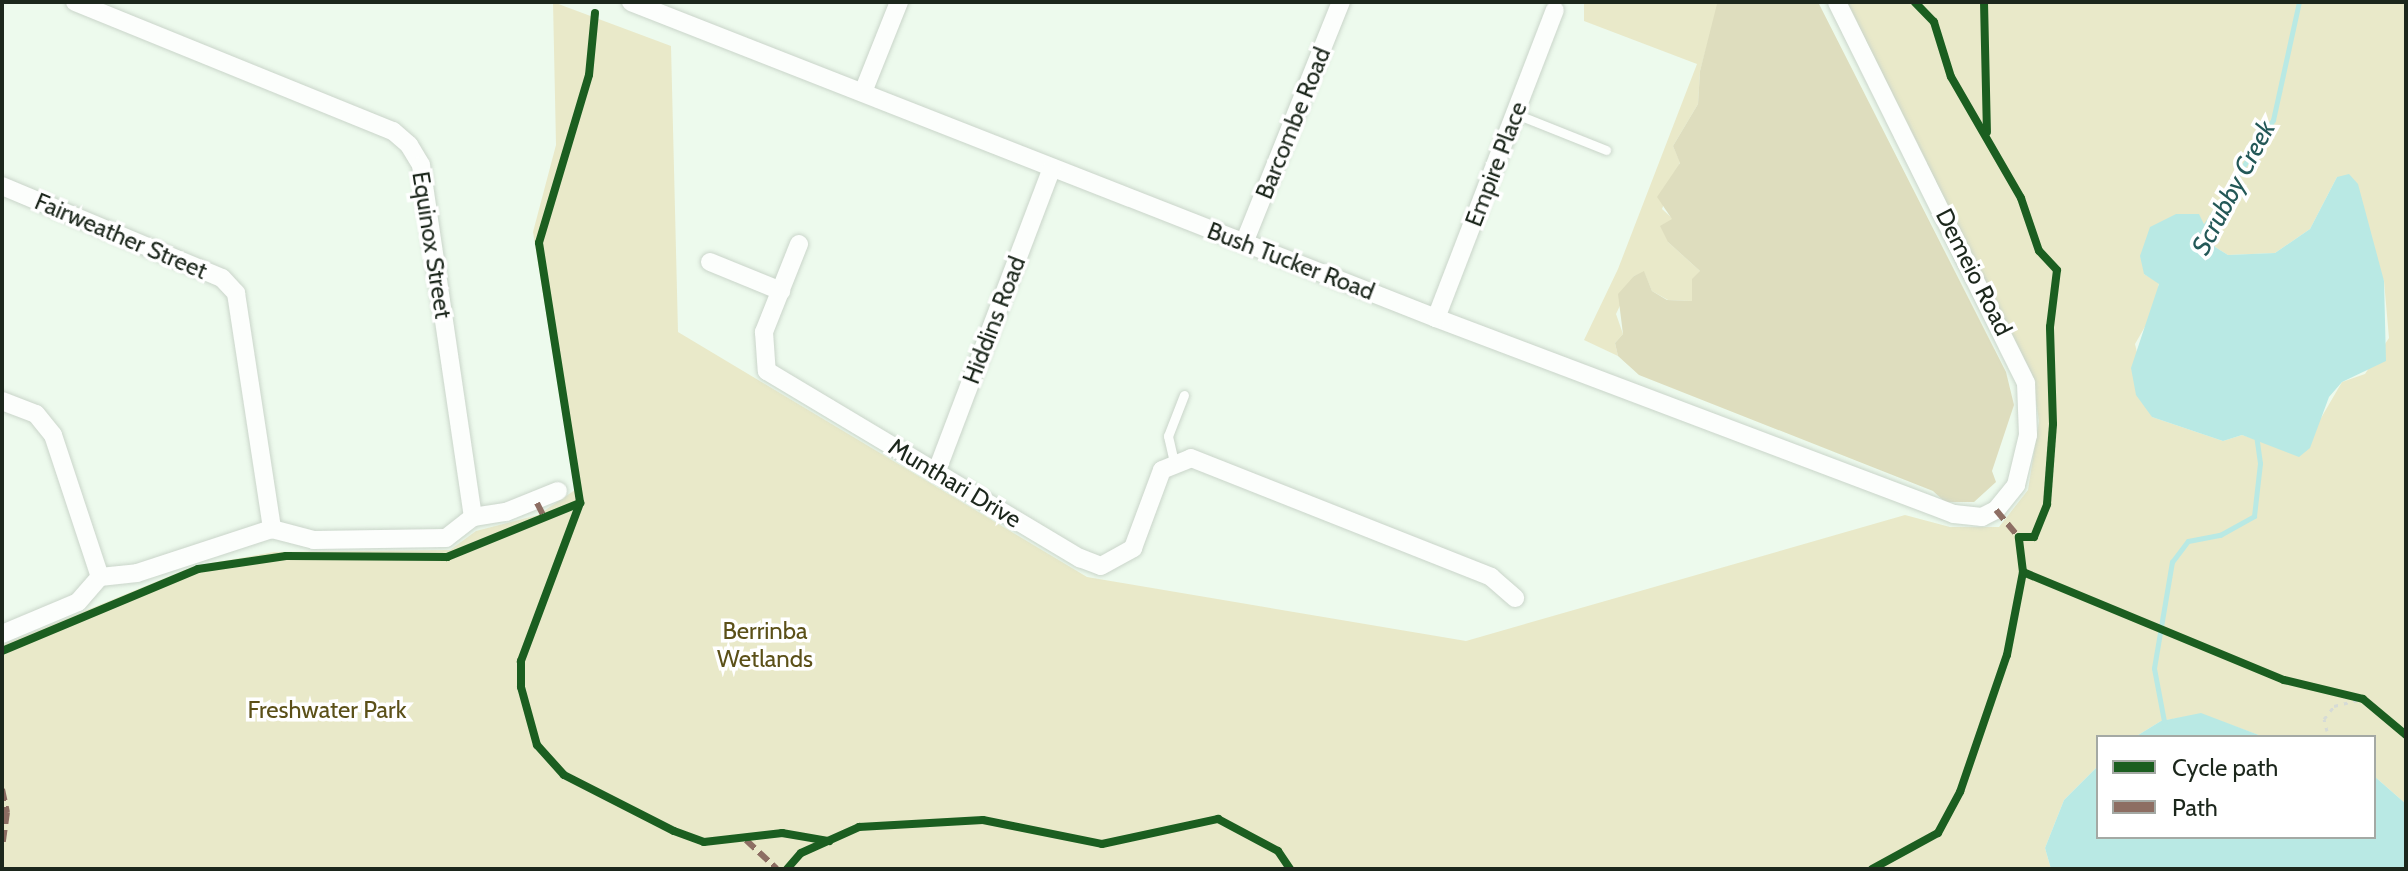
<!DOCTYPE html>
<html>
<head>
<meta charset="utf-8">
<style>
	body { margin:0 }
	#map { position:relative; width:2408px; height:871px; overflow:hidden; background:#edfaed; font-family:Cabin,sans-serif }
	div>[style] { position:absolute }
	.green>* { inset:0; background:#e9e9c9 }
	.forest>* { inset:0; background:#deddbe }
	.water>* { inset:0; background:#b9e9e4 }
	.stream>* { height:5px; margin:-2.5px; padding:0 2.5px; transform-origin:2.5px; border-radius:2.5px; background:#b9e9e4 }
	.path>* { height:3px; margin-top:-1.5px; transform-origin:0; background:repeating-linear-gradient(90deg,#d6dbd6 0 4px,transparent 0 10px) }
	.roads { filter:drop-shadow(0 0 2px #cad5ca) drop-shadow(0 0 2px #cad5ca) }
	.lane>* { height:9px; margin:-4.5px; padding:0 4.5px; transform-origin:4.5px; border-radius:4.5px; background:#fcfefc }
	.street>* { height:18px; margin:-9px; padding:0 9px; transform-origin:9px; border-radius:9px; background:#fcfefc }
	.quiet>* { height:6px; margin-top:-3px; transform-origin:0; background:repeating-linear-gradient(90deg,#8d6e63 0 12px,transparent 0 18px) }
	.cycleway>* { height:8px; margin:-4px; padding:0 4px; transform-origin:4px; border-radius:4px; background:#1b5e20 }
	span { translate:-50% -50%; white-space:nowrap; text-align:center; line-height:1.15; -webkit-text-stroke:7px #fff; paint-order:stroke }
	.street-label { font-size:24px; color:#1c271c }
	.park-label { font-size:24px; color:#5b5018 }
	.water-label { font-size:26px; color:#235857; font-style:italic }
	.frame { position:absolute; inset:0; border:4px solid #1c271c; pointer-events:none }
	.legend { position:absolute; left:2096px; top:735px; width:280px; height:104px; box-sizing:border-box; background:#fff; border:2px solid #a4a9a4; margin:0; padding:10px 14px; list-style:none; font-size:24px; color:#1c271c }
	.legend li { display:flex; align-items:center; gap:16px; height:40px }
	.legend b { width:40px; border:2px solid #a4a9a4 }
</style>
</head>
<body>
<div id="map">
	<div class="green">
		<i style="clip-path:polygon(evenodd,553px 2px,671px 46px,678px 332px,1087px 577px,1466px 641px,1905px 515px,1950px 527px,1999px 527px,2028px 490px,2039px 421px,2032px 374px,1845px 2px,2406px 2px,2406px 804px,2374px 776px,2374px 737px,2264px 737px,2201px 714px,2161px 721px,2135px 737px,2098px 737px,2098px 766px,2064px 800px,2045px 848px,2051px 869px,2px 869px,2px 645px,194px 566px,274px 552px,450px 550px,476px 531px,538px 515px,575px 490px,533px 232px,556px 145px,553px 2px,2337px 177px,2384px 281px,2389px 338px,2365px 374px,2342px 382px,2321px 418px,2270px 444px,2242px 435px,2223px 441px,2152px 417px,2135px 344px,2154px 311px,2159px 283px,2144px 274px,2207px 222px,2215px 247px,2228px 255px,2275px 253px,2310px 229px,2337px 177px)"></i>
		<i style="clip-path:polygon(1584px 2px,1719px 2px,1700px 71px,1698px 104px,1673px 146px,1680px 162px,1662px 209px,1673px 219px,1668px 242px,1700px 271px,1692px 301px,1668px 300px,1652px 291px,1644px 272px,1634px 276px,1616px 314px,1623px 334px,1615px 343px,1618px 356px,1584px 340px,1618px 269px,1697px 64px,1584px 21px)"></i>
	</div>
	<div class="forest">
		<i style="clip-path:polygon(1818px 2px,2006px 372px,2014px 405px,1992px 471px,1996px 482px,1974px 502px,1945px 502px,1933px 491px,1639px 375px,1618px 356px,1615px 343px,1623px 334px,1618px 294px,1634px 276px,1644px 271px,1652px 291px,1667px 300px,1692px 301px,1692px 279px,1700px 271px,1668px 242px,1660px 226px,1672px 219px,1657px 197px,1680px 163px,1673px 146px,1698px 104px,1700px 71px,1717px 4px)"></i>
	</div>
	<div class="water">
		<i style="clip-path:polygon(2349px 174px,2358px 184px,2384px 281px,2386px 361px,2342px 382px,2329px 397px,2310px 448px,2299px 457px,2242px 435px,2223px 441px,2152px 417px,2136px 395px,2131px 368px,2159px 284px,2144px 274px,2140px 256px,2150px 227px,2176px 214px,2199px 214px,2215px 247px,2228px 255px,2275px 253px,2310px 229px,2337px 177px)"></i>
		<i style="clip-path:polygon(2201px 713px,2264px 737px,2135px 737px,2161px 721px)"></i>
		<i style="clip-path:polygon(2098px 766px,2098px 837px,2374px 837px,2374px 776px,2406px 804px,2406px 869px,2051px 869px,2045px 848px,2064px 800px)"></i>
	</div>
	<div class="stream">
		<i style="left:2205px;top:226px;width:126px;rotate:-57.3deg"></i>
		<i style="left:2273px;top:120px;width:121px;rotate:-77.6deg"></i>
		<i style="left:2167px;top:737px;width:70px;rotate:-100.7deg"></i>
		<i style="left:2154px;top:668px;width:108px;rotate:-80.4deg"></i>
		<i style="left:2172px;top:562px;width:26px;rotate:-53deg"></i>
		<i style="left:2188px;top:541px;width:33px;rotate:-11deg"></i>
		<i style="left:2220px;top:535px;width:39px;rotate:-29deg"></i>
		<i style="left:2254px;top:516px;width:53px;rotate:-83.5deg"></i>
		<i style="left:2260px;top:463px;width:29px;rotate:-98deg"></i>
	</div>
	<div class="path">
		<i style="left:2327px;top:731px;width:12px;rotate:-104deg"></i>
		<i style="left:2324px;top:719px;width:16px;rotate:-52deg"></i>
		<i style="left:2334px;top:706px;width:30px;rotate:-14deg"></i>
	</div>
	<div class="roads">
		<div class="lane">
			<i style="left:1516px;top:114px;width:97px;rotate:21.8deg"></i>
			<i style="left:1174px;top:462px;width:27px;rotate:-103deg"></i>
			<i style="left:1168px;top:436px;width:44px;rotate:-68.7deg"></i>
		</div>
		<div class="street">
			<i style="left:75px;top:2px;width:343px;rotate:22.1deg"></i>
			<i style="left:393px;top:131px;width:21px;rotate:41deg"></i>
			<i style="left:409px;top:145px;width:23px;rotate:59deg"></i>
			<i style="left:421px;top:165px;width:356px;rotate:81.6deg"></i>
			<i style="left:631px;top:2px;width:865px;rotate:21.43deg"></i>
			<i style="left:1436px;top:318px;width:554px;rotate:20.73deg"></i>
			<i style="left:1954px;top:514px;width:28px;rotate:6deg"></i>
			<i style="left:1982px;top:517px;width:16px;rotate:-27deg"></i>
			<i style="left:1996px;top:510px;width:32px;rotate:-51deg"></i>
			<i style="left:2016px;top:485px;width:51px;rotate:-76.5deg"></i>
			<i style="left:2028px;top:435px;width:52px;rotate:-92.2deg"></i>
			<i style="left:2026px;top:383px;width:425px;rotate:-116.4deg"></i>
			<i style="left:863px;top:92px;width:97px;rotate:-68.2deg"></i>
			<i style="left:2px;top:186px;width:238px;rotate:22.7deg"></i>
			<i style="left:222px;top:278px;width:21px;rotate:47deg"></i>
			<i style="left:236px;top:293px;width:239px;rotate:81.3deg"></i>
			<i style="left:1244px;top:243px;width:260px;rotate:-68.1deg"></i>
			<i style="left:799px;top:244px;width:95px;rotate:111.7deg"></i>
			<i style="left:764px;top:332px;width:39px;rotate:86deg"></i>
			<i style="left:767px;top:371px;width:365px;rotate:30.9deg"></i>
			<i style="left:1080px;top:558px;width:22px;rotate:21deg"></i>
			<i style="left:1101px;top:566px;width:37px;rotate:-29deg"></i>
			<i style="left:1133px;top:548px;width:83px;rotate:-69.6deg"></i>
			<i style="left:1162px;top:470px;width:31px;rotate:-22deg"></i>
			<i style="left:1191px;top:458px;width:323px;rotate:21.6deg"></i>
			<i style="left:1491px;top:577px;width:32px;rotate:41deg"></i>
			<i style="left:710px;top:262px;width:77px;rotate:22.2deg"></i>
			<i style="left:1436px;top:318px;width:330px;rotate:-68.9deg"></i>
			<i style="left:2px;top:401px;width:36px;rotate:21deg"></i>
			<i style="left:36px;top:414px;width:27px;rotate:51deg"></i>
			<i style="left:53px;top:435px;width:150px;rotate:71.7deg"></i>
			<i style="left:936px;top:473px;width:326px;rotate:-69.2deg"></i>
			<i style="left:2px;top:634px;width:82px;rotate:-22.8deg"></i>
			<i style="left:78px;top:602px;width:33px;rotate:-49deg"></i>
			<i style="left:100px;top:577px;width:37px;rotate:-6deg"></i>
			<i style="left:137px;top:573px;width:142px;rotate:-18.1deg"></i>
			<i style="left:272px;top:529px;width:43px;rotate:14.7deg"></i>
			<i style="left:314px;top:540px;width:132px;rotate:-0.9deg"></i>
			<i style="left:446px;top:538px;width:34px;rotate:-38deg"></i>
			<i style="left:473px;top:517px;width:33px;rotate:-9deg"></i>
			<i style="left:506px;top:512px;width:56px;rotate:-22deg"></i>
		</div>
	</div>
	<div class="quiet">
		<i style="left:537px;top:503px;width:16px;rotate:63deg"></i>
		<i style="left:1996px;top:510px;width:35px;rotate:50deg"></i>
		<i style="left:2px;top:789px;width:24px;rotate:78deg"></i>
		<i style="left:7px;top:812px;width:36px;rotate:98deg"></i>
		<i style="left:746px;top:840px;width:42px;rotate:43.1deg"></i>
	</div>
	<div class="cycleway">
		<i style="left:1984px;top:2px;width:130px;rotate:88.7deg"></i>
		<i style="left:595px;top:13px;width:62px;rotate:95.5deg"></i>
		<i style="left:589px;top:75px;width:175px;rotate:106.6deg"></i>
		<i style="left:539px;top:243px;width:263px;rotate:81deg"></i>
		<i style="left:580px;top:503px;width:169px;rotate:110.5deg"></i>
		<i style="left:521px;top:661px;width:26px;rotate:90deg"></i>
		<i style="left:521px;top:687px;width:60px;rotate:74.6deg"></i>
		<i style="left:537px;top:745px;width:40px;rotate:48deg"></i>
		<i style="left:564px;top:775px;width:123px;rotate:27deg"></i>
		<i style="left:674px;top:831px;width:32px;rotate:20deg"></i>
		<i style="left:704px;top:842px;width:79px;rotate:-6.6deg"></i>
		<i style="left:782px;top:833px;width:48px;rotate:9.7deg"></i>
		<i style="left:2023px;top:572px;width:282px;rotate:22.5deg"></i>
		<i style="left:2284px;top:680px;width:81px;rotate:13.5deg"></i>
		<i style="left:2363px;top:699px;width:56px;rotate:39.9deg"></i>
		<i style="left:2px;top:651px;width:212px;rotate:-22.7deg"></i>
		<i style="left:198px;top:569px;width:89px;rotate:-8.4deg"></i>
		<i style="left:286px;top:556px;width:161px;rotate:0.4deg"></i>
		<i style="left:447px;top:557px;width:144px;rotate:-22.1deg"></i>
		<i style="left:787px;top:869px;width:21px;rotate:-49deg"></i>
		<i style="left:801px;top:853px;width:64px;rotate:-24.1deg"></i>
		<i style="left:859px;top:827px;width:124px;rotate:-3.2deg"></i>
		<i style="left:983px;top:820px;width:121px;rotate:11.4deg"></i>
		<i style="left:1102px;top:844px;width:119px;rotate:-12.2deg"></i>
		<i style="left:1218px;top:819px;width:68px;rotate:28.1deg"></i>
		<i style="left:1278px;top:851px;width:22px;rotate:56deg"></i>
		<i style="left:1872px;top:869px;width:75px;rotate:-28.6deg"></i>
		<i style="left:1938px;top:833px;width:47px;rotate:-61.8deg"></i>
		<i style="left:1960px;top:792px;width:145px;rotate:-71.1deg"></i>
		<i style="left:2007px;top:655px;width:85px;rotate:-79.1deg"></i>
		<i style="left:2023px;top:572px;width:35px;rotate:-97deg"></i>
		<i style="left:2019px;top:537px;width:15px"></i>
		<i style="left:2034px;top:537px;width:35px;rotate:-68deg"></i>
		<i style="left:2047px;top:504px;width:80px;rotate:-85.7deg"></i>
		<i style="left:2053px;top:424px;width:97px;rotate:-91.8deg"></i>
		<i style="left:2050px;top:327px;width:57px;rotate:-83deg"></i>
		<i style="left:2057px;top:270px;width:26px;rotate:-133deg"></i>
		<i style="left:2039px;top:251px;width:56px;rotate:-108.8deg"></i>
		<i style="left:2021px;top:198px;width:140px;rotate:-120deg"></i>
		<i style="left:1951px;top:77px;width:58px;rotate:-107.2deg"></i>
		<i style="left:1934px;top:22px;width:28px;rotate:-134deg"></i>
	</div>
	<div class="street-label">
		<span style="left:1293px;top:123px;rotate:-68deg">Barcombe Road</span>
		<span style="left:1496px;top:164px;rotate:-69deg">Empire Place</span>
		<span style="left:121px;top:236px;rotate:23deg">Fairweather Street</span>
		<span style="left:432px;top:245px;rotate:81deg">Equinox Street</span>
		<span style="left:1291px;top:261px;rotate:21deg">Bush Tucker Road</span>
		<span style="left:1974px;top:272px;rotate:63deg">Demeio Road</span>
		<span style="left:994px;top:320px;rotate:-69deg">Hiddins Road</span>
		<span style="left:955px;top:483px;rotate:31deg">Munthari Drive</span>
	</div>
	<div class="park-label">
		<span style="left:765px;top:645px">Berrinba<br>Wetlands</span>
		<span style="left:327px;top:710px">Freshwater Park</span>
	</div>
	<div class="water-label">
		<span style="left:2234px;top:188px;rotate:-62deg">Scrubby Creek</span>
	</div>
	<div class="frame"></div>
	<ul class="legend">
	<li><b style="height:10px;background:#1b5e20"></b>Cycle path</li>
	<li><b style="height:10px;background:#8d6e63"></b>Path</li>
	</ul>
</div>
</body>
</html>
